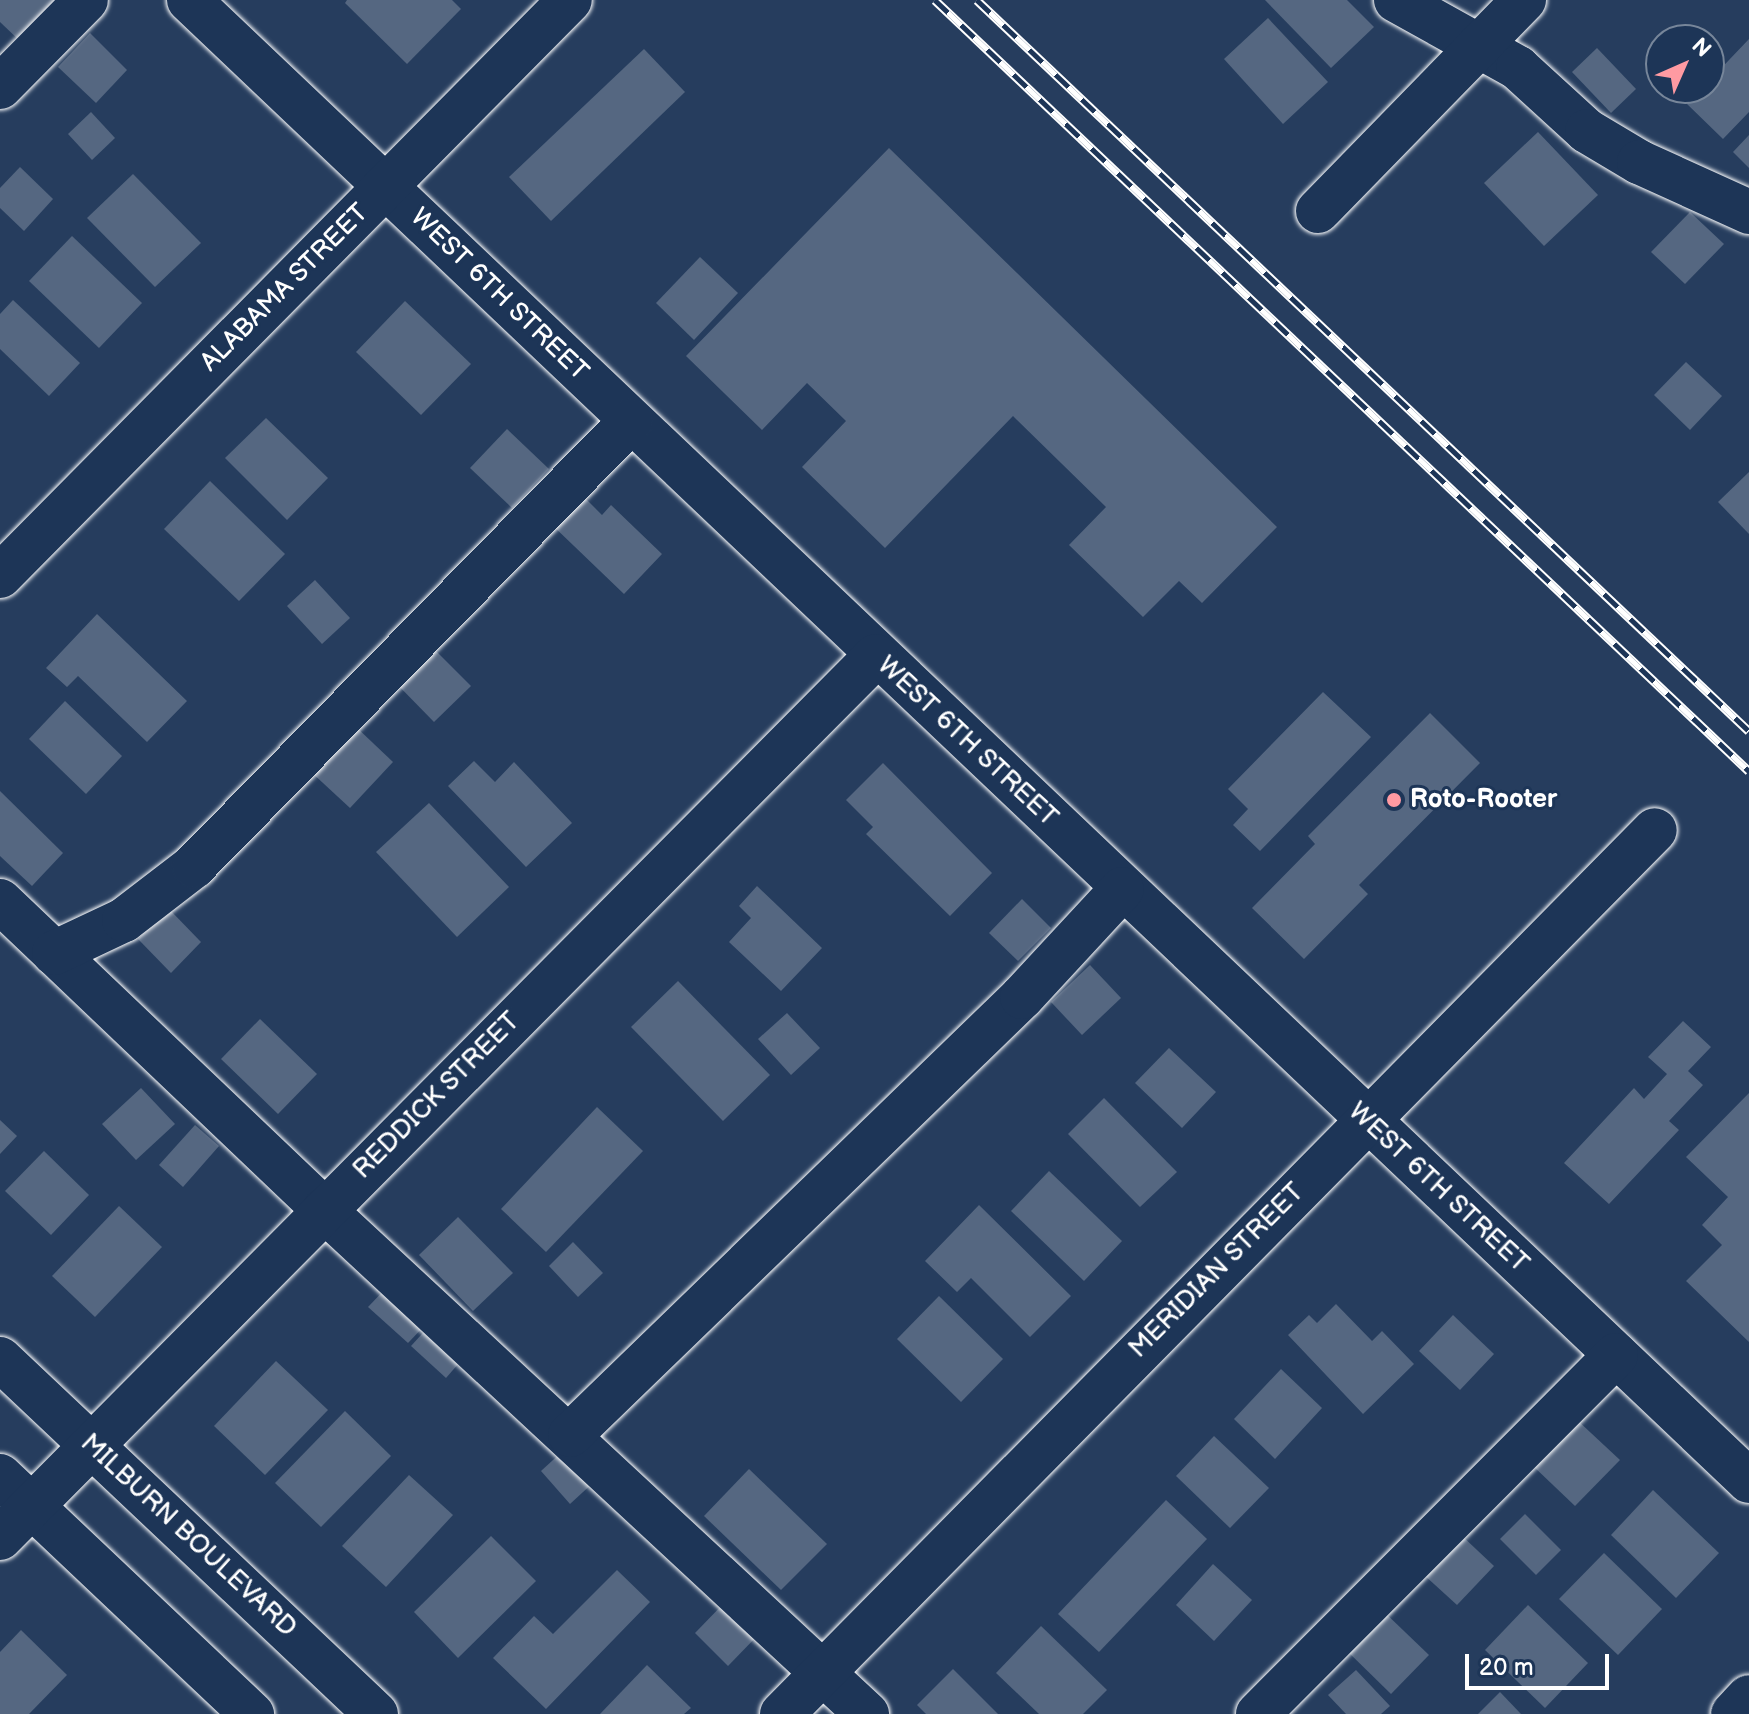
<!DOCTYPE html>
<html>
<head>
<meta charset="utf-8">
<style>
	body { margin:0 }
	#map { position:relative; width:1749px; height:1714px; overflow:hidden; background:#263d5e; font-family:"Balsamiq Sans",sans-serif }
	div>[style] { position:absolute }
	.building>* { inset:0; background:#556781 }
	.roads { filter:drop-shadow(0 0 2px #fff) drop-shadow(0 0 2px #fff) }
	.minor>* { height:44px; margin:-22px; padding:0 22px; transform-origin:22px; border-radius:22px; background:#1d3557 }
	.rail>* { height:9px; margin-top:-4.5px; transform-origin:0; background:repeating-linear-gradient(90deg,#1d3557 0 18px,#fff 0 36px); box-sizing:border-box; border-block:2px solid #fff }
	.dots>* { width:22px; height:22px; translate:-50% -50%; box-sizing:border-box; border:4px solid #1d3557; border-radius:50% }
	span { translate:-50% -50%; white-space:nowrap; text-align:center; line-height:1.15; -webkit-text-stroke:6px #1d3557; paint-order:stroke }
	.street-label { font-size:26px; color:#fff }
	.poi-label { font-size:26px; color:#fff; font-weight:700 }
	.left { translate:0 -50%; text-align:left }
	.north { position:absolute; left:1645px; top:24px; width:80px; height:80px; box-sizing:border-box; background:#1d3557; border:2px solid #77869a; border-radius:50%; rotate:45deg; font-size:22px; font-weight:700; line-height:32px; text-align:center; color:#fff }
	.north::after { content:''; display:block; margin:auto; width:28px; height:36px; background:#ff9aa2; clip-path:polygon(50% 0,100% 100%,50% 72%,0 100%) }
	.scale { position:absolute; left:1465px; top:1654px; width:144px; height:36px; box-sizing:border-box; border:4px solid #fff; border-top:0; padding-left:10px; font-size:24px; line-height:28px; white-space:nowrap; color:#fff; -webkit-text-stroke:6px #1d3557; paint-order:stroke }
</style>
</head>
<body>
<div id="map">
	<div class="building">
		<i style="clip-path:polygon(0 0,55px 0,22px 43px,0 22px)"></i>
		<i style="clip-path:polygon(347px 0,452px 0,461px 9px,407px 64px,345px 3px)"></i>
		<i style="clip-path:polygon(1265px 0,1347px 0,1374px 27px,1331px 68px)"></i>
		<i style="clip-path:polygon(1268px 18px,1328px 82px,1283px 124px,1224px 59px)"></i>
		<i style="clip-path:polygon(90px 33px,127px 70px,96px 103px,58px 67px)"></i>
		<i style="clip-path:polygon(1749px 39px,1749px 112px,1723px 139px,1687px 104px,1702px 88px,1709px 88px,1709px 81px)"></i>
		<i style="clip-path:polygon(1597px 48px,1636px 89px,1611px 113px,1572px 72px)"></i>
		<i style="clip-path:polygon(644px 49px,685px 92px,551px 221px,509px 177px)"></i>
		<i style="clip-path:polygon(91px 112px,115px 138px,92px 160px,68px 134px)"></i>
		<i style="clip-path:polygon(1538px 132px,1598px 195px,1544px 246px,1484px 183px)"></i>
		<i style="clip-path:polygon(1749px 135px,1749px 168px,1733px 152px)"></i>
		<i style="clip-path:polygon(889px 148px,1277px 527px,1202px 603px,1179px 581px,1143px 617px,1069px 545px,1106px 507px,1013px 416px,885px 548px,802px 467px,846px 421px,807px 383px,762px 430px,686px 356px)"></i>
		<i style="clip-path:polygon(20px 167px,53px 199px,24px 231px,0 208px,0 188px)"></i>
		<i style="clip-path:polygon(133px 174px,201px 243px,155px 287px,87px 218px)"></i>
		<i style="clip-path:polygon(1690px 212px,1724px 244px,1685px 284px,1651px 252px)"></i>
		<i style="clip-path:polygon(72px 236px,142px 303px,99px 348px,29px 281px)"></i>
		<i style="clip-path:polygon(700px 257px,738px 293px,694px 340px,656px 303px)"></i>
		<i style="clip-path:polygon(13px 300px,80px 363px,49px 396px,0 349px,0 314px)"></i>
		<i style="clip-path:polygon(405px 301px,471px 364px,421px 415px,356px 352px)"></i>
		<i style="clip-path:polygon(1686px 362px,1722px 396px,1690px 430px,1654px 395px)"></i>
		<i style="clip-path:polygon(266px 418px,328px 478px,287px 520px,225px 458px)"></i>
		<i style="clip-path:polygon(507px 429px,549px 469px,512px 508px,470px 468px)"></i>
		<i style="clip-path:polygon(1749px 472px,1749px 534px,1718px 502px)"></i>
		<i style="clip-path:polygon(210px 481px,285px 554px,239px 601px,164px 529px)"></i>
		<i style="clip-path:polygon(578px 491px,602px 515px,611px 505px,662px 554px,624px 594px,549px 522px)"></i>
		<i style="clip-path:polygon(315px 580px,350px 618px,322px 644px,287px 606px)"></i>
		<i style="clip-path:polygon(97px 614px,187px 701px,147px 742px,78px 676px,67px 687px,46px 668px)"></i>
		<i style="clip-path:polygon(428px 643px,471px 686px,434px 722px,391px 678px)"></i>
		<i style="clip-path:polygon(1323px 692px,1371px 737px,1260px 851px,1233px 825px,1248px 809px,1228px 789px)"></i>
		<i style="clip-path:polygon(65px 701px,122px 756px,86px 794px,29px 739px)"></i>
		<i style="clip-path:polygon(1430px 713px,1480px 763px,1359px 885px,1368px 894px,1304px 959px,1252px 908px,1315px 844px,1308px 836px)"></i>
		<i style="clip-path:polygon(354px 725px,393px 762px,350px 808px,310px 771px)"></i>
		<i style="clip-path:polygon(474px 761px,495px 782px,514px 762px,572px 823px,526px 867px,448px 786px)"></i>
		<i style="clip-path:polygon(883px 763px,992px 873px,950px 916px,866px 834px,873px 827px,846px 800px)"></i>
		<i style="clip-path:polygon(0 791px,63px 853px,32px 886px,0 856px)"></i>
		<i style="clip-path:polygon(429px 803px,509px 887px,457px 937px,376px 852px)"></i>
		<i style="clip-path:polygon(757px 886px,822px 948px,781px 991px,729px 942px,751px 918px,739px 906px)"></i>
		<i style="clip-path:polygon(1022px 899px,1051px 928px,1018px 961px,989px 933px)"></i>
		<i style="clip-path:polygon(169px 909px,201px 942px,171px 973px,138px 939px)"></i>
		<i style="clip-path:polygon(1090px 965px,1121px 998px,1082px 1035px,1051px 1002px)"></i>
		<i style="clip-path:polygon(678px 981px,770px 1075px,723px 1121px,631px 1027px)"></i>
		<i style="clip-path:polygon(787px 1013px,820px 1048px,791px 1075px,758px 1039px)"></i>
		<i style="clip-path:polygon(260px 1019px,317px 1074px,278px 1114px,221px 1059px)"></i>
		<i style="clip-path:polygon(1683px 1021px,1711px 1047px,1688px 1071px,1703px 1085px,1669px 1121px,1679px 1130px,1609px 1204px,1564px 1163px,1634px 1088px,1644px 1099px,1667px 1074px,1648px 1057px)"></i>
		<i style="clip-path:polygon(1169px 1048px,1216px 1092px,1182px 1128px,1135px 1083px)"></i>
		<i style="clip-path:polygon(141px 1088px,175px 1124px,136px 1160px,102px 1124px)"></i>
		<i style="clip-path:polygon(1749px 1093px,1749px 1342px,1686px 1281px,1722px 1245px,1702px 1225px,1728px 1197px,1686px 1157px)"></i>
		<i style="clip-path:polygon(1104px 1098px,1177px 1172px,1140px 1207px,1068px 1134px)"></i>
		<i style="clip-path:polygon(597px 1107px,643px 1151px,546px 1252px,501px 1209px)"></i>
		<i style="clip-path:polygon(0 1120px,17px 1136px,0 1154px)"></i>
		<i style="clip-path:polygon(195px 1125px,219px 1146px,183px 1187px,159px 1165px)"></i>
		<i style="clip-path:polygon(44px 1151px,89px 1195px,51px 1235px,5px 1191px)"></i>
		<i style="clip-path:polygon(1049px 1171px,1122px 1241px,1084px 1281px,1011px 1211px)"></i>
		<i style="clip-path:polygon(979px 1205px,1071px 1296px,1030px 1337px,971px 1278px,957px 1292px,925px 1261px)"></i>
		<i style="clip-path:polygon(119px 1206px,162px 1247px,95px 1317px,52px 1276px)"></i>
		<i style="clip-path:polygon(458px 1217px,513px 1273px,473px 1311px,419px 1255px)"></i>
		<i style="clip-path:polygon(573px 1242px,603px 1273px,578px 1297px,549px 1266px)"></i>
		<i style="clip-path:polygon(390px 1284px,429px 1321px,408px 1343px,368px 1307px)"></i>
		<i style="clip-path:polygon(939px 1296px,1003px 1359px,961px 1402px,897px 1339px)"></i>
		<i style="clip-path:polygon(1336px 1304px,1372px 1341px,1382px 1331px,1414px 1364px,1363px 1414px,1288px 1335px,1309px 1315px,1317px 1323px)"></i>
		<i style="clip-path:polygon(1453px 1315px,1494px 1354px,1460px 1390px,1419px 1351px)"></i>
		<i style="clip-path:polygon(431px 1324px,466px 1355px,446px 1378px,411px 1346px)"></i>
		<i style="clip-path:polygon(276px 1361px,328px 1410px,265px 1475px,214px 1426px)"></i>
		<i style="clip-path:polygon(1281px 1369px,1322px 1408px,1275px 1459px,1234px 1419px)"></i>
		<i style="clip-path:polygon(345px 1411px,391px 1456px,321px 1527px,275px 1483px)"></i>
		<i style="clip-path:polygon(1576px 1419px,1620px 1460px,1575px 1506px,1532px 1465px)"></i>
		<i style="clip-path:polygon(1214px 1436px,1269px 1488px,1230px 1528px,1176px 1476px)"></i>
		<i style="clip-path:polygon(565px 1449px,595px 1481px,570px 1504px,541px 1471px)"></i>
		<i style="clip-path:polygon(749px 1469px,827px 1544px,781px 1590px,704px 1516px)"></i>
		<i style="clip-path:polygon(409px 1475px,453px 1515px,386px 1587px,342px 1546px)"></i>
		<i style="clip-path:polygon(1653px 1490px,1719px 1553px,1676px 1598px,1611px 1535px)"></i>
		<i style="clip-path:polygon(1166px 1500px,1207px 1539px,1099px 1652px,1058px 1614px)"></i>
		<i style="clip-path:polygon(1525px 1514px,1561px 1550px,1536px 1575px,1500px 1539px)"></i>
		<i style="clip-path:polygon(1460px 1534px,1494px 1566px,1457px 1605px,1423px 1574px)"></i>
		<i style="clip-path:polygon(491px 1536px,536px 1581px,458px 1658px,414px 1612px)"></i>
		<i style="clip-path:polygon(1604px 1553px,1662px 1609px,1618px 1655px,1559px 1599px)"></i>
		<i style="clip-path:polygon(1213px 1564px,1252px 1600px,1214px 1641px,1176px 1605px)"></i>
		<i style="clip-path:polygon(617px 1570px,650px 1602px,546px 1709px,493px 1658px,534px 1616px,553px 1634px)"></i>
		<i style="clip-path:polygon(727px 1600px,760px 1633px,728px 1666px,695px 1633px)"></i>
		<i style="clip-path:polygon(1528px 1605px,1588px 1663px,1545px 1708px,1485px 1650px)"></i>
		<i style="clip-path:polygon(1380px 1608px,1429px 1655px,1391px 1694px,1343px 1647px)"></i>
		<i style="clip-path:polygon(1041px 1626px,1107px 1690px,1083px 1714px,1039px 1714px,996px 1673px)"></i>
		<i style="clip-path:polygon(21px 1630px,67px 1675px,29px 1714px,0 1714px,0 1652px)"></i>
		<i style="clip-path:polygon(647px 1665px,691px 1708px,684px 1714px,600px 1714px)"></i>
		<i style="clip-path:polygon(953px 1669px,998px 1714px,926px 1714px,917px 1705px)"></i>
		<i style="clip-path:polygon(1356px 1670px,1390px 1706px,1381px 1714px,1346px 1714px,1328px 1695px)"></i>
		<i style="clip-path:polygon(1500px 1692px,1521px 1714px,1478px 1714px)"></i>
	</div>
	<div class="roads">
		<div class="minor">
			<i style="left:189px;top:0;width:2151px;rotate:43.51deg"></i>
			<i style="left:1396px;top:0;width:140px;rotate:29.1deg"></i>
			<i style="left:1518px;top:68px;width:93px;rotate:42.4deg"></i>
			<i style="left:1587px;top:131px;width:61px;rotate:30.8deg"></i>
			<i style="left:1639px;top:162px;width:121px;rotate:24.4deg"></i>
			<i style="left:0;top:87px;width:122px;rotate:-45.3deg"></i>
			<i style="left:1318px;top:211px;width:295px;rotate:-45.7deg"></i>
			<i style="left:0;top:576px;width:810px;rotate:-45.3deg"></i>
			<i style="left:0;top:901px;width:448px;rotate:43.6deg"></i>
			<i style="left:324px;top:1210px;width:741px;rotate:42.87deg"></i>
			<i style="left:54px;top:953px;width:77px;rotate:-25.2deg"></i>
			<i style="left:124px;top:920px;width:88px;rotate:-37.6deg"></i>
			<i style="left:194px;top:866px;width:624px;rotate:-45.52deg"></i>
			<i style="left:0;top:1359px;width:517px;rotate:43.35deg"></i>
			<i style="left:570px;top:1435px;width:629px;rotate:-44.1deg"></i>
			<i style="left:1022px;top:997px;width:147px;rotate:-47.2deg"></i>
			<i style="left:0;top:1476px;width:347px;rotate:43.4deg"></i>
			<i style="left:0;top:1538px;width:1243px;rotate:-45.2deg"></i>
			<i style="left:782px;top:1714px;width:1242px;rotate:-45.36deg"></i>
			<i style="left:1258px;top:1714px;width:507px;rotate:-45.08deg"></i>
			<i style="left:1733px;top:1714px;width:23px;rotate:-47deg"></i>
		</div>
	</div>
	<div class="rail">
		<i style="left:935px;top:0;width:1121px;rotate:43.45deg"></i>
		<i style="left:977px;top:0;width:1063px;rotate:43.44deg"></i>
	</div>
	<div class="dots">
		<i style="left:1394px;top:800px;background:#ff9aa2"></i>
	</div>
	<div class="street-label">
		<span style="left:285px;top:288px;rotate:-45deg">ALABAMA STREET</span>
		<span style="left:499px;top:295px;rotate:44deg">WEST 6TH STREET</span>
		<span style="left:967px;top:742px;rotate:43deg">WEST 6TH STREET</span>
		<span style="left:437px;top:1096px;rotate:-45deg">REDDICK STREET</span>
		<span style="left:1438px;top:1188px;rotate:43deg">WEST 6TH STREET</span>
		<span style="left:1217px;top:1271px;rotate:-45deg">MERIDIAN STREET</span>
		<span style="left:188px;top:1536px;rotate:43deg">MILBURN BOULEVARD</span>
	</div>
	<div class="poi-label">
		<span class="left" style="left:1410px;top:800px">Roto-Rooter</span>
	</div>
	<div class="north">N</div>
	<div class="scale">20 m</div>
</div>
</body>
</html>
